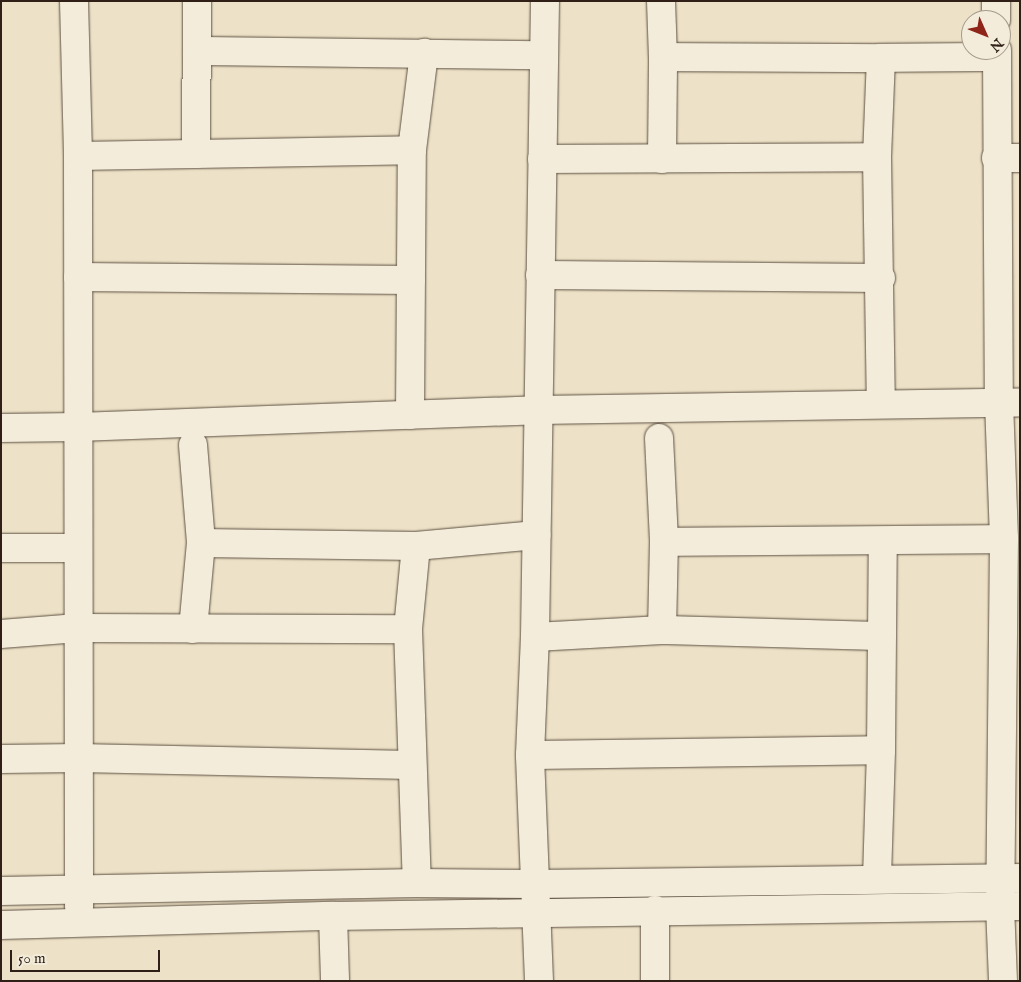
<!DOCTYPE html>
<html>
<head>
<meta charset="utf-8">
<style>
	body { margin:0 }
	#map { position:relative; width:1021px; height:982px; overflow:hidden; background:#ede2c7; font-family:"IM FELL English",serif }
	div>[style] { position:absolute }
	.roads { filter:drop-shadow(0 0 1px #5e5042) drop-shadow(0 0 1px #5e5042) }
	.minor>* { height:28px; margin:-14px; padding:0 14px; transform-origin:14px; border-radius:14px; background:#f3ecdb }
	span { translate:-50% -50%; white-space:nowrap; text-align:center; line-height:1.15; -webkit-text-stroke:4.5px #f3ecdb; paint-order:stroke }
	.frame { position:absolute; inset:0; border:2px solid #2f1f16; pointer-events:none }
	.north { position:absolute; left:961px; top:10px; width:50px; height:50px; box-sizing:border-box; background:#f3ecdb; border:1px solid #a59a8c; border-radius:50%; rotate:134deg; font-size:14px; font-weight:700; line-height:20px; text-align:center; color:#2f1f16 }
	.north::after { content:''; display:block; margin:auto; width:18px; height:22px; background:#8f2418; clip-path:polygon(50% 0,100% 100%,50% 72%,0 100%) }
	.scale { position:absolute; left:10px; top:950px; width:150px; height:22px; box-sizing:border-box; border:2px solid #2f1f16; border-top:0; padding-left:6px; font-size:15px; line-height:18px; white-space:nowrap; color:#2f1f16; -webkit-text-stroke:4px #f3ecdb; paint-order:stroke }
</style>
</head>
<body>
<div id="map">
	<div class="roads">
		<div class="minor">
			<i style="left:74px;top:1px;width:155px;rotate:88.5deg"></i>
			<i style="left:78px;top:156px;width:751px;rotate:89.92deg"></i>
			<i style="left:661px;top:1px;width:56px;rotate:88deg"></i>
			<i style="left:996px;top:1px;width:19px;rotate:90deg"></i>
			<i style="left:997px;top:50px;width:352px;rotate:89.7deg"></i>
			<i style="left:999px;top:402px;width:137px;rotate:87.9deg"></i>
			<i style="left:1004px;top:539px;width:367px;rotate:90.6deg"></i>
			<i style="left:1000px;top:906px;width:75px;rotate:87.7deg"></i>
			<i style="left:197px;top:51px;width:347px;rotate:0.7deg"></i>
			<i style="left:196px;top:154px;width:153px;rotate:-89.6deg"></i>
			<i style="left:78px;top:156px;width:334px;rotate:-1deg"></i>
			<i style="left:877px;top:157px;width:99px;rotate:-87.7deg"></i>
			<i style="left:881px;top:58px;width:116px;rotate:-0.5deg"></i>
			<i style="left:996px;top:158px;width:24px"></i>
			<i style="left:542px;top:159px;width:335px;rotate:-0.3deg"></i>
			<i style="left:877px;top:157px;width:247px;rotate:89.1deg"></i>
			<i style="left:662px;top:159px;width:102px;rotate:-89.4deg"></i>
			<i style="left:663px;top:57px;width:218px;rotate:0.3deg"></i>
			<i style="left:540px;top:275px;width:341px;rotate:0.5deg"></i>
			<i style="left:78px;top:277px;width:333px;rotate:0.5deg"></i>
			<i style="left:410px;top:415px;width:265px;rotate:-89.6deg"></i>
			<i style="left:412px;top:150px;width:98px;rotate:-82.9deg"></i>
			<i style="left:1px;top:428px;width:77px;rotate:-0.7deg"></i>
			<i style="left:78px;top:427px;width:459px;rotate:-2.1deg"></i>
			<i style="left:537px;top:410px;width:483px;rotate:-0.9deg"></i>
			<i style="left:659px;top:438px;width:104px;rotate:87.2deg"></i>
			<i style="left:193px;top:445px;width:98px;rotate:85.3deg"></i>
			<i style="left:1px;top:548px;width:77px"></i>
			<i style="left:193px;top:629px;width:86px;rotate:-84.7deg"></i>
			<i style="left:201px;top:543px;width:215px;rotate:0.8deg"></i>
			<i style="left:408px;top:629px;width:83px;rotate:-84.5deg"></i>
			<i style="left:416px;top:546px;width:121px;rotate:-5.2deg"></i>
			<i style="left:662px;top:630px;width:220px;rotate:1.6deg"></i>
			<i style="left:1px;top:634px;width:77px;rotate:-4.5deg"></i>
			<i style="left:78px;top:628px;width:330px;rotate:0.2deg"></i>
			<i style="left:408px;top:629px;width:254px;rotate:88deg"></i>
			<i style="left:535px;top:637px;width:127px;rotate:-3.2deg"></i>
			<i style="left:662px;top:630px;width:88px;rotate:-88.7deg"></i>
			<i style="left:664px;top:542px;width:340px;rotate:-0.5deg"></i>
			<i style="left:530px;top:755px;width:351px;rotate:-0.8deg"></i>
			<i style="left:1px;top:759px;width:77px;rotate:-0.7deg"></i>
			<i style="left:78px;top:758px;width:333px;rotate:1.2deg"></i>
			<i style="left:877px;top:878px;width:128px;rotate:-88.2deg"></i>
			<i style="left:881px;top:750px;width:209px;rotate:-89.5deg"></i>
			<i style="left:1px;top:891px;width:416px;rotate:-1.1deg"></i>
			<i style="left:417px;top:883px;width:118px;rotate:0.5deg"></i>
			<i style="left:535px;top:884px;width:485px;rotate:-0.7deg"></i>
			<i style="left:655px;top:910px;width:71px;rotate:90deg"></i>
			<i style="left:333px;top:916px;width:65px;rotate:88.2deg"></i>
			<i style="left:1px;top:925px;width:332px;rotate:-1.6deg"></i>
			<i style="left:333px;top:916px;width:687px;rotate:-0.83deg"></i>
			<i style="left:539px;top:981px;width:226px;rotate:-92.3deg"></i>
			<i style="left:530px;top:755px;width:118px;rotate:-87.6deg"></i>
			<i style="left:535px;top:637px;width:636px;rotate:-89.1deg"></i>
		</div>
	</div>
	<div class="frame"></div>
	<div class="north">N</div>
	<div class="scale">50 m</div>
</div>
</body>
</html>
